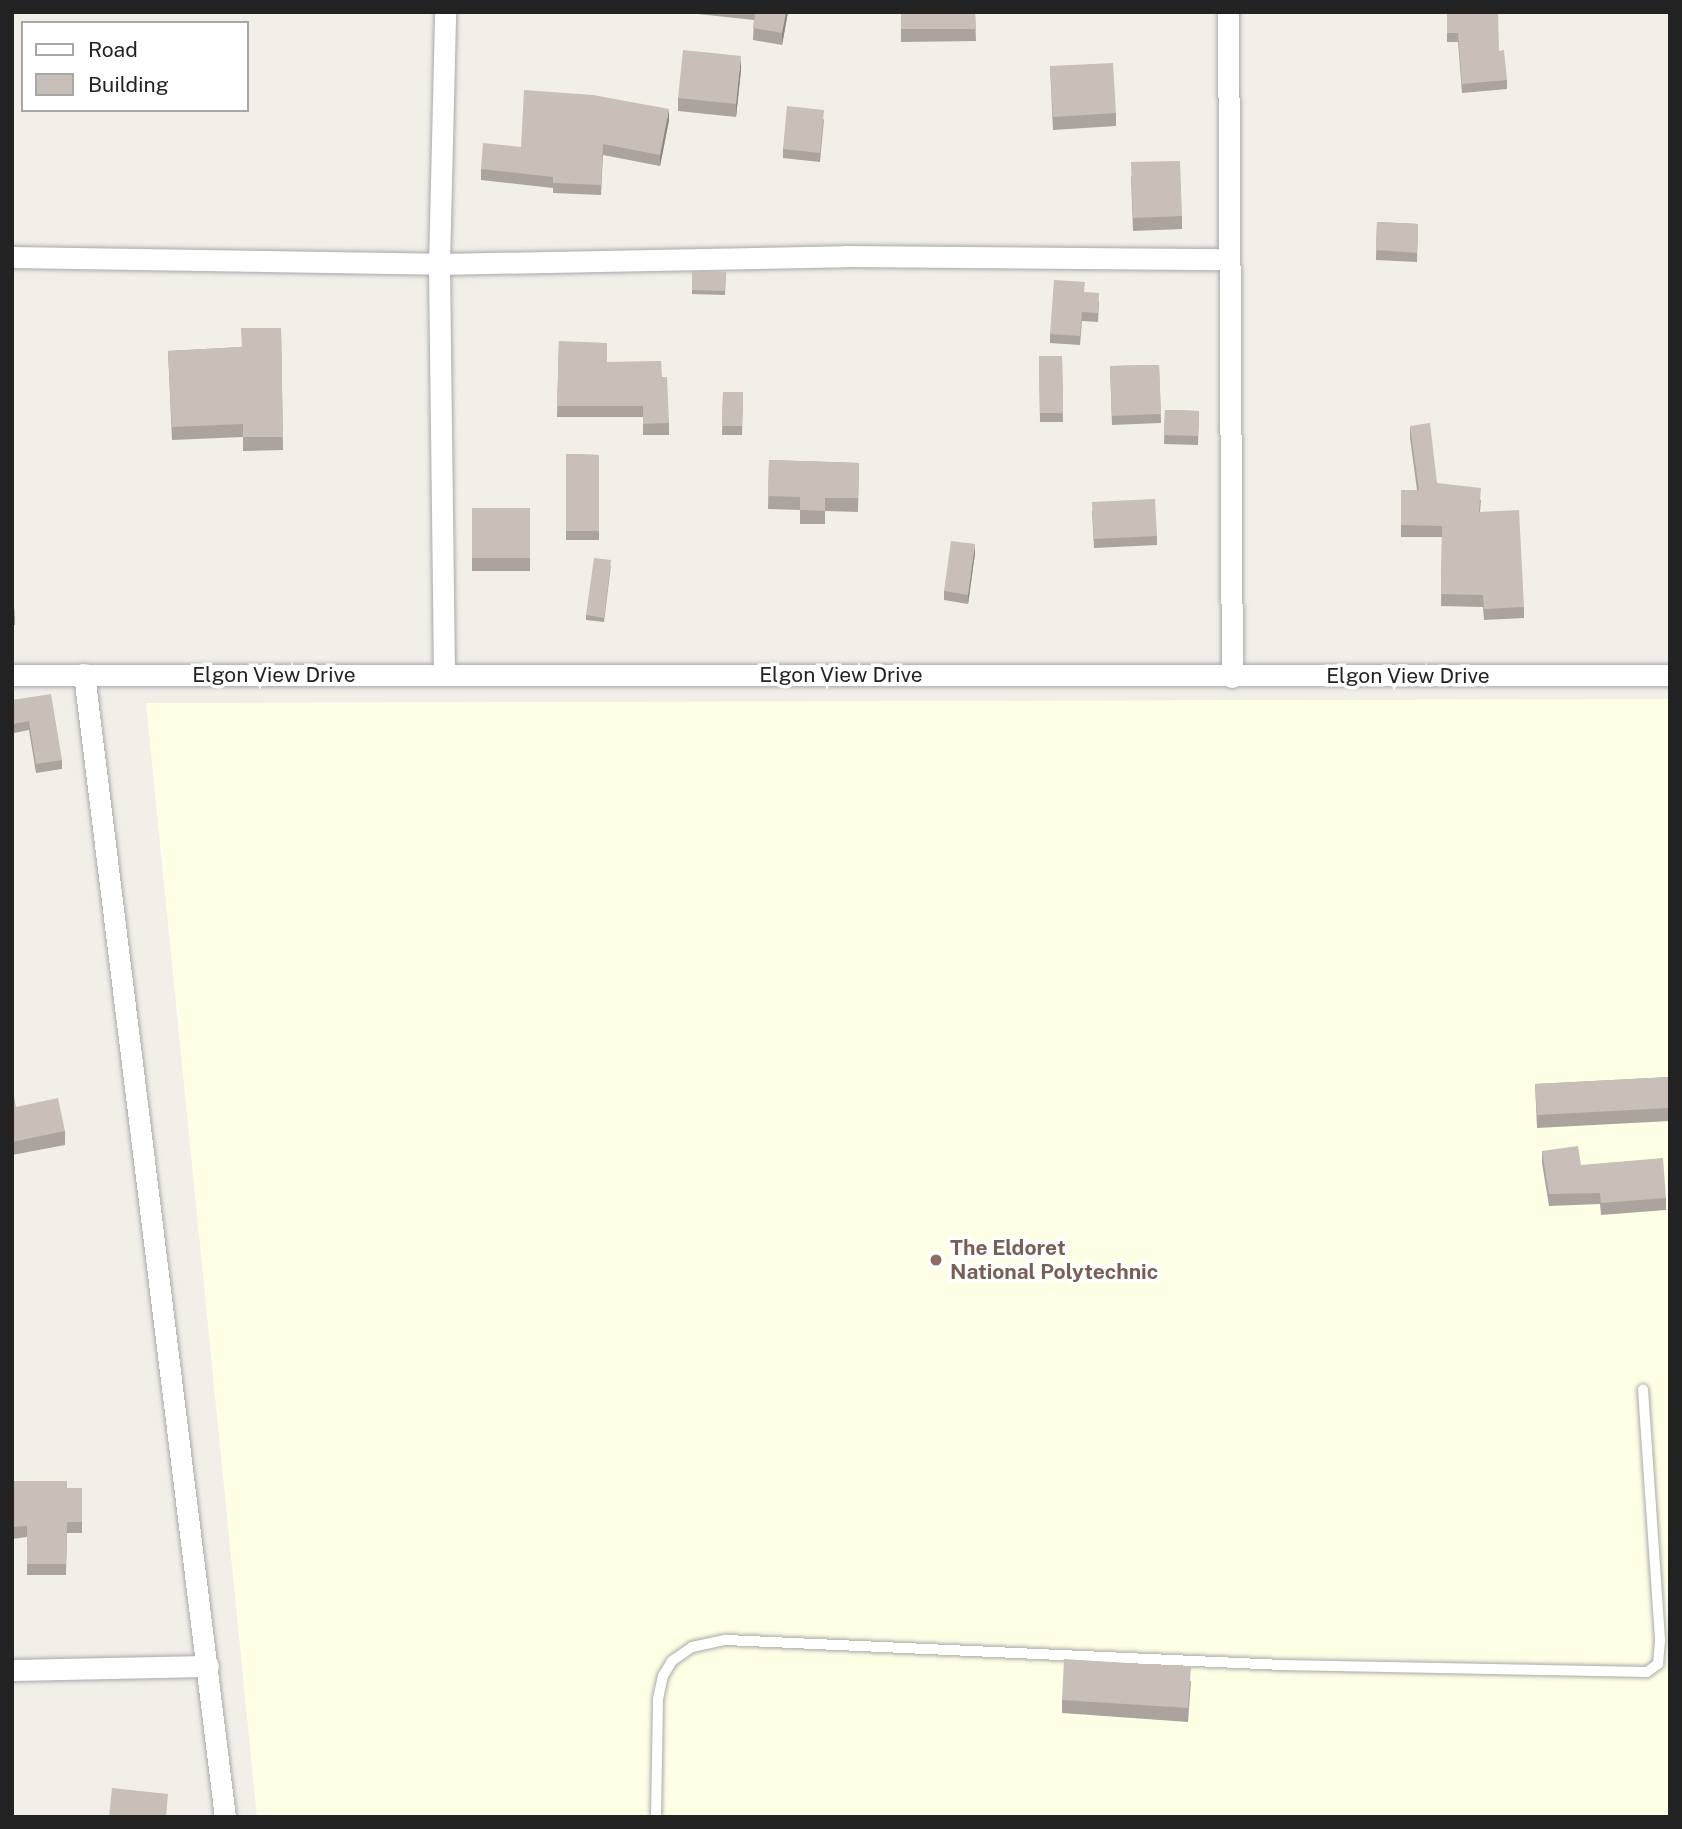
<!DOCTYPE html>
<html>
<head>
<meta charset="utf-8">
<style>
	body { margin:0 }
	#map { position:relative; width:1682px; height:1829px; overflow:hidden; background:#f2efe9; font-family:"Public Sans",sans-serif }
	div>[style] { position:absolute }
	.education>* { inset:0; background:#ffffe5 }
	.roads { filter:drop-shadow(0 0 2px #a9a9a9) drop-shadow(0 0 2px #a9a9a9) }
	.lane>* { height:10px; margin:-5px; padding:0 5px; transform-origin:5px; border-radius:5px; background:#fff }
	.street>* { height:21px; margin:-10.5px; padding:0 10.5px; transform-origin:10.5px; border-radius:10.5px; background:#fff }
	.wall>* { inset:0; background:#aba49e }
	.shaded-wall>* { inset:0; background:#8b8681 }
	.building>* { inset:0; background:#c7bfb8 }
	.dots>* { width:19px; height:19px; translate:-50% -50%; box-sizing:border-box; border:4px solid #fff; border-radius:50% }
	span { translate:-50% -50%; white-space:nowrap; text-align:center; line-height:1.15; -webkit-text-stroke:7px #fff; paint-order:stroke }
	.street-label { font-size:21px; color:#222 }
	.education-label { font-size:21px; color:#785e54; font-weight:700 }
	.left { translate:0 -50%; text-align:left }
	.frame { position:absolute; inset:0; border:14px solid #222; pointer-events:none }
	.legend { position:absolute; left:21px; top:21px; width:228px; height:91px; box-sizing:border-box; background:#fff; border:2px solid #a7a7a7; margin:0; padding:9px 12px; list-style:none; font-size:21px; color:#222 }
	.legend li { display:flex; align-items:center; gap:14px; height:35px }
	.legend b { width:35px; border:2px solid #a7a7a7 }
</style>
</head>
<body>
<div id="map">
	<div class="education">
		<i style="clip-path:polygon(1670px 699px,1670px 1817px,257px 1817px,146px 703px)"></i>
	</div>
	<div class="roads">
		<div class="lane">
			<i style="left:656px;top:1817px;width:118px;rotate:-89deg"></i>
			<i style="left:658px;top:1699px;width:24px;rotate:-78deg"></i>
			<i style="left:663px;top:1676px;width:17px;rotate:-59deg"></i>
			<i style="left:672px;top:1661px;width:24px;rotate:-35deg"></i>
			<i style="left:692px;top:1647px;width:35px;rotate:-12deg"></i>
			<i style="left:726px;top:1640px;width:557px;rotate:2.57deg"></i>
			<i style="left:1282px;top:1665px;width:365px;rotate:1.1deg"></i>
			<i style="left:1647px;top:1672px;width:14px;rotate:-36deg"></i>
			<i style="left:1658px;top:1664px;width:25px;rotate:-85deg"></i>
			<i style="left:1660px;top:1639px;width:250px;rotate:-93.9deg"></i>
		</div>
		<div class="street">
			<i style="left:1228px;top:12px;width:665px;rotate:89.66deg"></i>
			<i style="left:12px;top:257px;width:427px;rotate:0.9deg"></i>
			<i style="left:439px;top:264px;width:407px;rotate:-1.1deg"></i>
			<i style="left:846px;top:256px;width:381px;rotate:0.5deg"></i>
			<i style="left:84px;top:674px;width:1152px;rotate:82.97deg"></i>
			<i style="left:12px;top:675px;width:1658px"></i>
			<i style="left:444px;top:675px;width:411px;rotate:-90.7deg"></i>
			<i style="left:439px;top:264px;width:252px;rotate:-88.6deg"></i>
			<i style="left:12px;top:1670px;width:196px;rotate:-1.2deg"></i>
		</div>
	</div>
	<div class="wall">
		<i style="clip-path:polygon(679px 12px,788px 12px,782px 45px,753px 40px,754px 20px)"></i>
		<i style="clip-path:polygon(901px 12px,975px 12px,976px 41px,901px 42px)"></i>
		<i style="clip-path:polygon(1447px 12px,1507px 80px,1507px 89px,1462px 93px,1458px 42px,1447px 42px)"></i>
		<i style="clip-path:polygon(1050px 66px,1116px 113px,1116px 126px,1053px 130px)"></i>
		<i style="clip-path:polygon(741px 70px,736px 117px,678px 111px,678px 98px)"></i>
		<i style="clip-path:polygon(824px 119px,820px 162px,783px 158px,783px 149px)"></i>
		<i style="clip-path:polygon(669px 120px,660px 166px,603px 155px,601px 195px,553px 193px,553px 188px,481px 180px,481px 169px,521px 147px)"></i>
		<i style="clip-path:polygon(1131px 176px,1182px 216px,1182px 229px,1133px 231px)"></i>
		<i style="clip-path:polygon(1377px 222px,1418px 224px,1417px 262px,1376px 260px)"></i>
		<i style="clip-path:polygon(692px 271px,726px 272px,725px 295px,692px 294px)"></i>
		<i style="clip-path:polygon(1085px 292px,1099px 302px,1098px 322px,1082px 321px,1080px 345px,1050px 343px,1050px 334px)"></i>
		<i style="clip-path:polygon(281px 328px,283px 450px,243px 451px,243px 437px,172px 440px,168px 351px,241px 347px)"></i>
		<i style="clip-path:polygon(559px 341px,607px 362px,662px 377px,669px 423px,669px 435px,643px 435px,643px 417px,557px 417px)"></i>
		<i style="clip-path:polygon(1039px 356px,1062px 356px,1063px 422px,1040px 422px)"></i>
		<i style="clip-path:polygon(1159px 365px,1161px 423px,1112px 425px,1110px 366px)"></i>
		<i style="clip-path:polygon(723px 392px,743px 392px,742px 435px,722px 435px)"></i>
		<i style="clip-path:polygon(1165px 410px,1199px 411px,1198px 445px,1164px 444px)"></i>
		<i style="clip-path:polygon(1410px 426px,1437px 483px,1481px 500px,1480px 512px,1524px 607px,1524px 618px,1484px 620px,1483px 607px,1441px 606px,1442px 537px,1401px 537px,1401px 490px,1417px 490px,1410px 438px)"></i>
		<i style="clip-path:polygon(566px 454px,599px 455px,599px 540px,566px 540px)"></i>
		<i style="clip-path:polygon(769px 460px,859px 463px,858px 512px,825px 511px,825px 524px,800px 524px,800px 510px,768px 509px)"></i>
		<i style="clip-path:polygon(472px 508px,530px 508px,530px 571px,472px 571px)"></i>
		<i style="clip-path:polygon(1092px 511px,1157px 536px,1157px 545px,1094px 548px)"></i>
		<i style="clip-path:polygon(975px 553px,968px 604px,944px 600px,944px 591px)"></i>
		<i style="clip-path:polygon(611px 565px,604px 622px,586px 620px,586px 615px)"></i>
		<i style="clip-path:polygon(12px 591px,15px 616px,15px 625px,12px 625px)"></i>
		<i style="clip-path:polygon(12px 700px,62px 760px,62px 769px,36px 773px,29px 730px,14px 733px,12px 725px)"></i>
		<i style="clip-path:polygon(1670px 1077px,1670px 1121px,1537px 1128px,1535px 1084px)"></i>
		<i style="clip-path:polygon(12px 1097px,16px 1107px,65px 1131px,65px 1145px,12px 1155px)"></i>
		<i style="clip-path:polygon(1542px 1151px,1666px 1198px,1666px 1210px,1601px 1215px,1600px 1204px,1549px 1206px,1542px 1163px)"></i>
		<i style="clip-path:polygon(12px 1481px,67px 1488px,82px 1488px,82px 1533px,67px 1533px,66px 1575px,27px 1575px,27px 1537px,12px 1539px)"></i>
		<i style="clip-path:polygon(1191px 1681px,1188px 1722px,1062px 1713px,1062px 1700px)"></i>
	</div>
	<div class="shaded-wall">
		<i style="clip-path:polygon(786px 12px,788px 12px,782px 45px,782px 33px)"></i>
		<i style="clip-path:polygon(741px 56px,741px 70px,736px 117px,736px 104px)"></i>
		<i style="clip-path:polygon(669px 109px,669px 120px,660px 166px,660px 155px)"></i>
		<i style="clip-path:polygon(975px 544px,975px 553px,968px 604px,968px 595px)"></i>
	</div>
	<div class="building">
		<i style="clip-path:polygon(755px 12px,786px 12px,782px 33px,753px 28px)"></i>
		<i style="clip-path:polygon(901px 12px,975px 12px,976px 29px,901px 29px)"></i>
		<i style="clip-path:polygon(1447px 12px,1498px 12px,1499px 51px,1504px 50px,1507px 80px,1462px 84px,1458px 33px,1447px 33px)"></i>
		<i style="clip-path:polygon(683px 50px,741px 56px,736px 104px,678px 98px)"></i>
		<i style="clip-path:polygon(1113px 63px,1116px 113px,1053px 117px,1050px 66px)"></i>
		<i style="clip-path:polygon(524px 90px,593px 95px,669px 109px,660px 155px,603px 144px,601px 185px,553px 183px,553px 177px,481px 169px,483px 143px,521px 147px)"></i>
		<i style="clip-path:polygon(787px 106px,824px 110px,820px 153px,783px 149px)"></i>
		<i style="clip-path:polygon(1180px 161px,1182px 216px,1133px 218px,1131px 162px)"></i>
		<i style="clip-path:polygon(1377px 222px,1418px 224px,1417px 253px,1376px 250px)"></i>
		<i style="clip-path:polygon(692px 271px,726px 272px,725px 291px,692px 290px)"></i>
		<i style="clip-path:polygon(1054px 280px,1085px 282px,1084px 292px,1099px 293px,1098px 313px,1082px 312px,1080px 336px,1050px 334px)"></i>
		<i style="clip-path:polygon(241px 328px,281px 328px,283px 437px,243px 437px,243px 424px,172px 427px,168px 351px,242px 347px)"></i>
		<i style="clip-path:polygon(559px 341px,607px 343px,607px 362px,661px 361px,662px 377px,667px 377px,669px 423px,643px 424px,643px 406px,557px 406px)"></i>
		<i style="clip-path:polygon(1039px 356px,1062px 356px,1063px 413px,1040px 413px)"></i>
		<i style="clip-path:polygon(1159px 365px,1161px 414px,1112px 416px,1110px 366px)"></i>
		<i style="clip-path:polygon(723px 392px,743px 392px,742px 426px,722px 426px)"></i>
		<i style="clip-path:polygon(1165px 410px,1199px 411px,1198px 436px,1164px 435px)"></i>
		<i style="clip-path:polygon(1430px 423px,1437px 483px,1481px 488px,1479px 512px,1519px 510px,1524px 607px,1484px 609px,1483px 595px,1441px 594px,1442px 526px,1401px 525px,1401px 490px,1419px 490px,1410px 426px)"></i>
		<i style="clip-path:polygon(566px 454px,599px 455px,599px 531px,566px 531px)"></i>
		<i style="clip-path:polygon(769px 460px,859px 463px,858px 498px,825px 498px,825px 511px,800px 510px,800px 497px,768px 496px)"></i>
		<i style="clip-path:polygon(1155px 499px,1157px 536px,1094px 539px,1092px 502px)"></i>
		<i style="clip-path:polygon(472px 508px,530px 508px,530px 558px,472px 558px)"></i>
		<i style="clip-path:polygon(951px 541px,975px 544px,968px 595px,944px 591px)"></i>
		<i style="clip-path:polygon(594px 558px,611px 560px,604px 618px,586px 615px)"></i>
		<i style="clip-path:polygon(12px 591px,15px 616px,12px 616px)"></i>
		<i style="clip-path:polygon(51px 694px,62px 760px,36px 764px,29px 721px,14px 724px,12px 716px,12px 700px)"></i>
		<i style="clip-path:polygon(1670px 1077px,1670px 1108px,1537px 1115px,1535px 1084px)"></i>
		<i style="clip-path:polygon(14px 1096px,16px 1107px,58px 1098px,65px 1131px,12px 1142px,12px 1097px)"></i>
		<i style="clip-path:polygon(1578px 1146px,1581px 1165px,1663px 1158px,1666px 1198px,1601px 1203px,1600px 1193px,1549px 1194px,1542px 1151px)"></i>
		<i style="clip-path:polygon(12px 1481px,67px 1481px,67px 1488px,82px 1488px,82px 1522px,67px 1522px,66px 1564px,27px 1564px,27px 1526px,12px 1527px)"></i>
		<i style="clip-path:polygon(1064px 1659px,1191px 1667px,1188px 1708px,1062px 1700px)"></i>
		<i style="clip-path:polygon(112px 1788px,168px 1794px,166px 1817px,109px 1817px)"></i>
	</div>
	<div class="dots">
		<i style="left:936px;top:1260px;background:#8d6e63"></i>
	</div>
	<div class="street-label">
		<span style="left:274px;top:675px">Elgon View Drive</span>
		<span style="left:841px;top:675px">Elgon View Drive</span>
		<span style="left:1408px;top:676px">Elgon View Drive</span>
	</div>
	<div class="education-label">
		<span class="left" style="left:950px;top:1260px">The Eldoret<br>National Polytechnic</span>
	</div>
	<div class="frame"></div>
	<ul class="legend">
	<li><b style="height:9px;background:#fff"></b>Road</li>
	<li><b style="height:19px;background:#c7bfb8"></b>Building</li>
	</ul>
</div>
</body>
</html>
